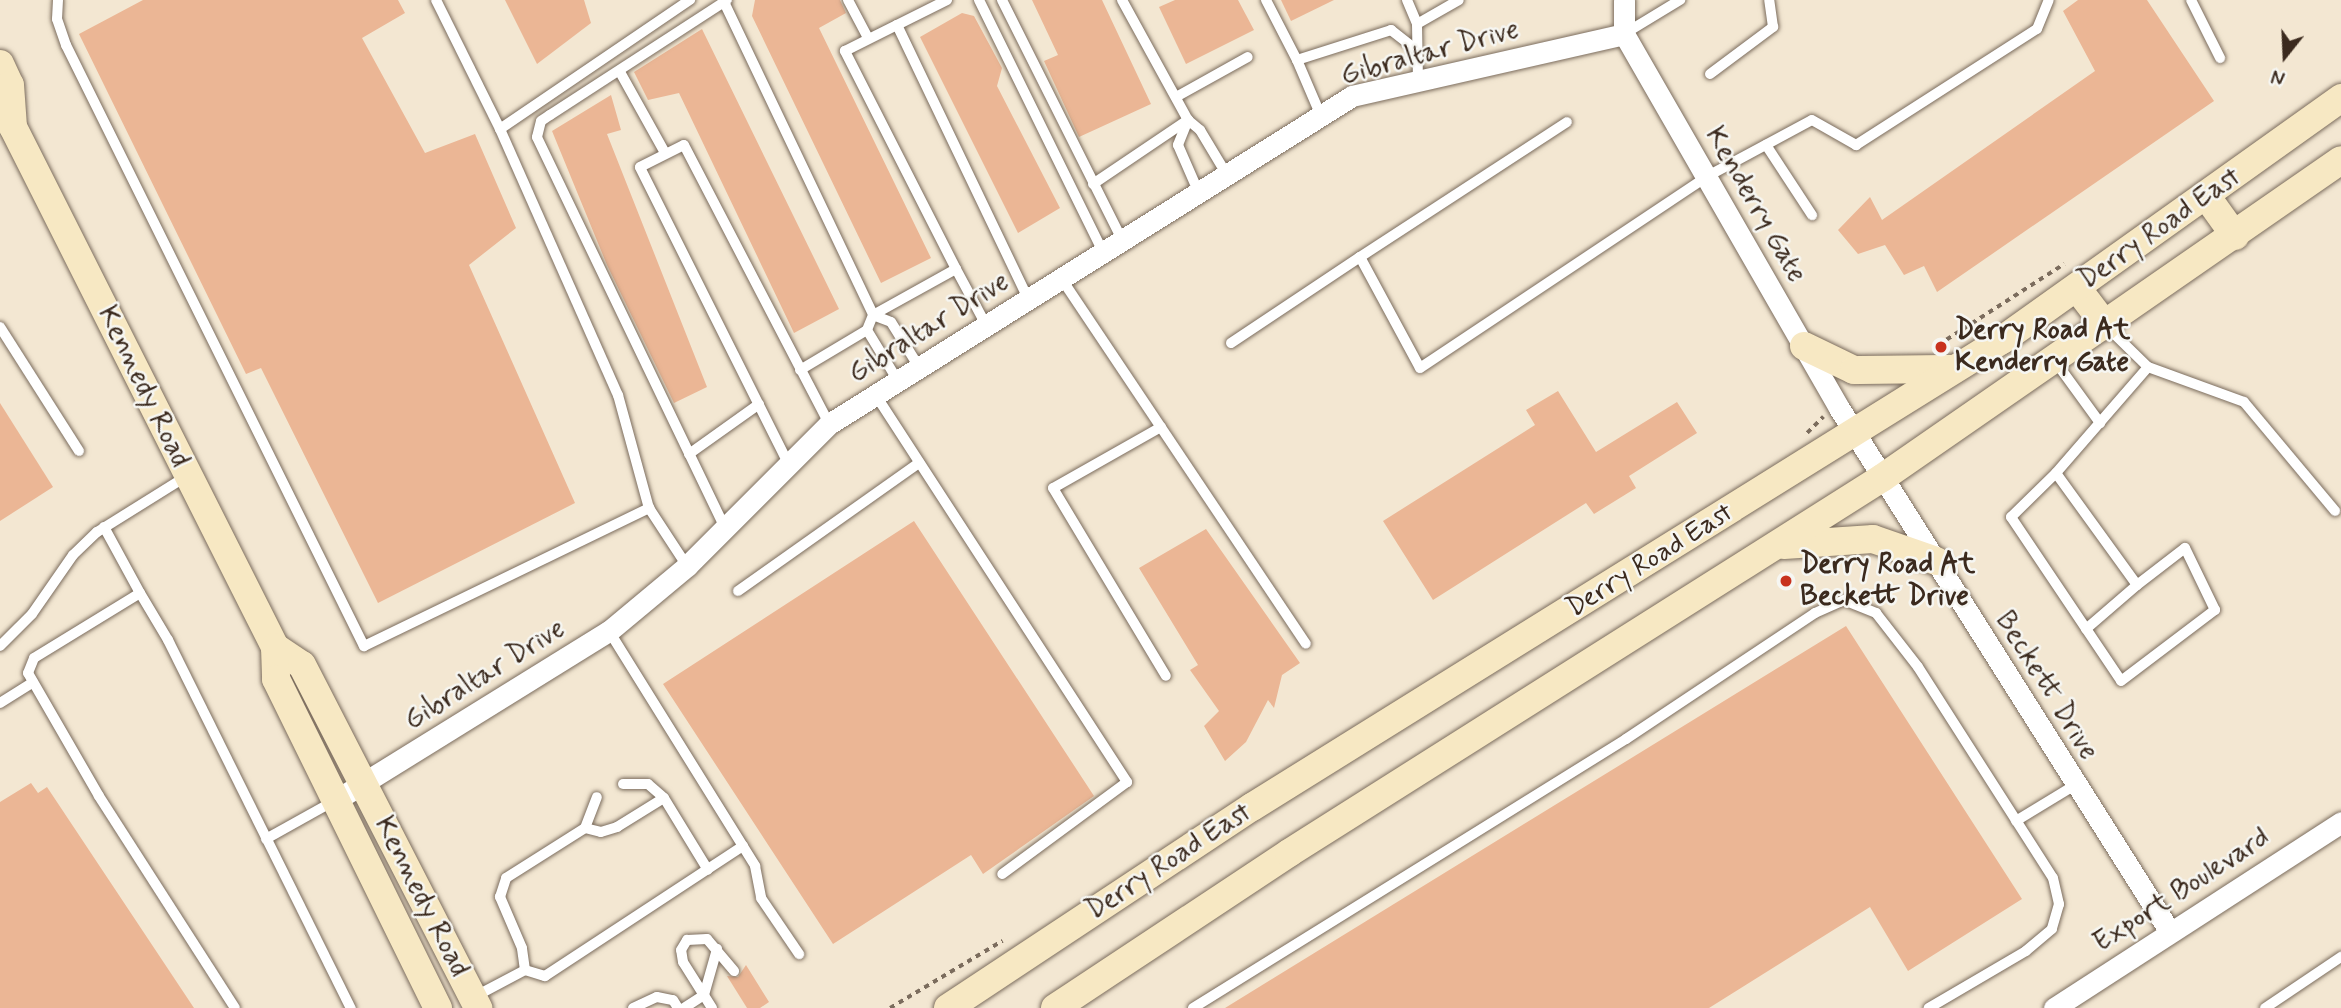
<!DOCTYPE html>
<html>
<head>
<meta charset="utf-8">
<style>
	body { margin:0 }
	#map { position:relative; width:2341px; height:1008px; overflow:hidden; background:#f3e7d2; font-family:Mynerve,sans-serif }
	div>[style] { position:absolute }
	.building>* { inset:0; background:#ebb695 }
	.path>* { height:3.5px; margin-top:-1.75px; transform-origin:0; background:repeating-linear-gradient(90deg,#7b6c5d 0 5px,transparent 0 10px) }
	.roads { filter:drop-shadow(0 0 2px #7b6c5d) drop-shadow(0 0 2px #7b6c5d) }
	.lane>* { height:10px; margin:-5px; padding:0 5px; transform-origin:5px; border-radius:5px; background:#fff }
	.street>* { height:21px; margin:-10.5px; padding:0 10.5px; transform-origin:10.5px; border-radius:10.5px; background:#fff }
	.secondary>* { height:28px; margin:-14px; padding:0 14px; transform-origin:14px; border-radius:14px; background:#f7e8c3 }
	.dots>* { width:19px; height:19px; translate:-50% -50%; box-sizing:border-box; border:4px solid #f6f6f2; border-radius:50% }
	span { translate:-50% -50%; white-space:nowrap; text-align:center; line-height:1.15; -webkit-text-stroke:5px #f6f6f2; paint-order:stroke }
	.street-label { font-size:28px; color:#3b2a1e }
	.poi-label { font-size:28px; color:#3b2a1e; font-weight:700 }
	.left { translate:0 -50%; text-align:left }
	.north { position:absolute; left:2250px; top:21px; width:70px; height:70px; -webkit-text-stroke:5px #f6f6f2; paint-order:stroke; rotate:198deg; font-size:19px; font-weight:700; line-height:28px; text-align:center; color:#3b2a1e }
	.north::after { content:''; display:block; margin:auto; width:24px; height:32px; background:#3b2a1e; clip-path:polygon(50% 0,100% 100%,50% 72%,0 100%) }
</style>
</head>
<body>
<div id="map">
	<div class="building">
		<i style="clip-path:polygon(143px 0,398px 0,405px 13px,362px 38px,425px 153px,475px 134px,516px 228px,469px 265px,575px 503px,378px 603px,261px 368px,246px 374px,79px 34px)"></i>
		<i style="clip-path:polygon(505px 0,584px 0,591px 23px,537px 64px)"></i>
		<i style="clip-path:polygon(755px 0,840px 0,846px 13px,819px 28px,931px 258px,881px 283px,752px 16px)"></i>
		<i style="clip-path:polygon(1032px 0,1102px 0,1151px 104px,1079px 137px,1044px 61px,1058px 55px)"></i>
		<i style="clip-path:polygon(1175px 0,1238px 0,1254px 30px,1186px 64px,1159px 7px)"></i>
		<i style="clip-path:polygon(1281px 0,1334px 0,1291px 21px)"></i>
		<i style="clip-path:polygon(2078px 0,2147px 0,2214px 101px,1937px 292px,1924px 266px,1904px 275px,1885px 245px,1858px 254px,1838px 230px,1870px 197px,1882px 220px,2095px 71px,2063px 11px)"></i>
		<i style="clip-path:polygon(962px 13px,974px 16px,1002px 68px,997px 86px,1060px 208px,1018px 233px,920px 37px)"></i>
		<i style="clip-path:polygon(702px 29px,839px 309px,794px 333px,679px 93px,648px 100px,634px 72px)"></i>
		<i style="clip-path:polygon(611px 95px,621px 130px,607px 134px,707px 387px,674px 403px,607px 265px,552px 131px)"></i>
		<i style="clip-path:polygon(1558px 391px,1596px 452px,1677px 402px,1697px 433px,1629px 476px,1636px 488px,1594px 514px,1586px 503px,1433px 600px,1383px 521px,1535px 425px,1526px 410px)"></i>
		<i style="clip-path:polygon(0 403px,53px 487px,0 521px)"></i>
		<i style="clip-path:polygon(914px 521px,1094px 796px,983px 874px,971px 855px,833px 944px,663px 684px)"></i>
		<i style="clip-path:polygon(1206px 529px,1300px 663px,1282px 675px,1274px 708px,1268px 700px,1246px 742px,1225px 761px,1204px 726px,1219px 711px,1190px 670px,1198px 665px,1139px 568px)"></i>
		<i style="clip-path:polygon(1846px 626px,2022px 899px,1908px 971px,1870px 907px,1709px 1008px,1225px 1008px)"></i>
		<i style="clip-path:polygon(31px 783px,38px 793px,47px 787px,194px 1008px,0 1008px,0 802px)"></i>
		<i style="clip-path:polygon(746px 965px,769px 1002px,760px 1008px,747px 1008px,727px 976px,738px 977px)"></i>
	</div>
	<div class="path">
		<i style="left:1938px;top:345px;width:150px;rotate:-32.7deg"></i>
		<i style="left:1807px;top:433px;width:23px;rotate:-45deg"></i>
		<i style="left:890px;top:1008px;width:131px;rotate:-30.9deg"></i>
	</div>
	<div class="roads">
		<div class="lane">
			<i style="left:58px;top:0;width:19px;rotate:93deg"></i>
			<i style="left:57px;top:19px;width:28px;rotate:71deg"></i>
			<i style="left:66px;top:45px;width:671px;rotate:63.63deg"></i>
			<i style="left:364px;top:646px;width:317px;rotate:-25.8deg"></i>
			<i style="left:436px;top:0;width:144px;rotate:63.6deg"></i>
			<i style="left:500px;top:129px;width:291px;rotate:66.1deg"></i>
			<i style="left:618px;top:395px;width:117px;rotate:74.7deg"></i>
			<i style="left:649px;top:508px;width:69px;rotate:56.8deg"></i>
			<i style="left:848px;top:0;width:43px;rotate:62.2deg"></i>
			<i style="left:979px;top:0;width:281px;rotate:63.8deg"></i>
			<i style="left:1002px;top:0;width:268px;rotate:63.4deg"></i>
			<i style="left:1122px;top:0;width:137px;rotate:61.2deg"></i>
			<i style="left:1188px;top:120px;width:16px;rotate:40deg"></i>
			<i style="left:1200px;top:130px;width:52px;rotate:59deg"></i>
			<i style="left:1266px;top:0;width:68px;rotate:62.7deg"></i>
			<i style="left:1297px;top:60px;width:99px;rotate:-17.7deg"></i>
			<i style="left:1391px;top:30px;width:29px;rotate:38deg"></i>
			<i style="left:1407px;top:0;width:26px;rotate:67deg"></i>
			<i style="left:1417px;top:24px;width:57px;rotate:89deg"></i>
			<i style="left:2191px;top:0;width:65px;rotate:63.4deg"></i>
			<i style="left:724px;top:2px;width:347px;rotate:64.5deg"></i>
			<i style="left:873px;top:315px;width:16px;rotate:112deg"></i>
			<i style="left:867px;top:330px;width:78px;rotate:149.2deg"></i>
			<i style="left:1417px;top:24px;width:48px;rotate:-29.7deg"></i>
			<i style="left:897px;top:25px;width:56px;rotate:-26.6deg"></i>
			<i style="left:1624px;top:34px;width:66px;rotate:-31.3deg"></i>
			<i style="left:1297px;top:60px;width:61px;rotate:66.8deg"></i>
			<i style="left:620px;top:72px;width:93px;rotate:60.9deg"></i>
			<i style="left:1710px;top:74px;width:79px;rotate:-36.7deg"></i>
			<i style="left:1773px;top:27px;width:27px;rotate:-98deg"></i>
			<i style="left:1176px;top:97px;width:82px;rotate:-29.1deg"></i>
			<i style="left:1188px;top:120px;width:27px;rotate:112deg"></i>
			<i style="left:1178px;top:145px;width:50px;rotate:66.5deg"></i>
			<i style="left:500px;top:129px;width:230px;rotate:-34.2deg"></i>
			<i style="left:1766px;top:145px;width:84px;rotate:56.7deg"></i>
			<i style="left:1093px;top:184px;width:115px;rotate:-34deg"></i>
			<i style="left:1360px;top:257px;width:247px;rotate:-33.1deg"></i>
			<i style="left:956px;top:269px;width:245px;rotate:-117deg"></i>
			<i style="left:845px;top:51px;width:58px;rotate:-26.6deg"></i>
			<i style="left:897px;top:25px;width:305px;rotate:64.4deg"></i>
			<i style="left:1061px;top:278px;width:440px;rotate:56.2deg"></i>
			<i style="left:873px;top:315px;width:95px;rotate:-29deg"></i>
			<i style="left:956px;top:269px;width:64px;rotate:61.8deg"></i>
			<i style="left:873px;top:315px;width:19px;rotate:21deg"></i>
			<i style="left:891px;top:322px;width:53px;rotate:58.1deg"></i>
			<i style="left:2106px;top:326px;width:59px;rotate:44.3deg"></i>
			<i style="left:2148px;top:367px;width:102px;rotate:20deg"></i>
			<i style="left:2244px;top:402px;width:142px;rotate:50.1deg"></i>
			<i style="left:0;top:327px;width:147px;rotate:57.5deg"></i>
			<i style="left:867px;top:330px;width:60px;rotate:58.7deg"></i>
			<i style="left:1231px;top:343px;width:155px;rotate:-33.7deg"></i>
			<i style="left:1360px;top:257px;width:126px;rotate:61.6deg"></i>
			<i style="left:1420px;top:368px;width:344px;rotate:-33.7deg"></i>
			<i style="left:1706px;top:177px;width:120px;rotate:-28.3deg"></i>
			<i style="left:1812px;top:120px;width:51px;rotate:29.6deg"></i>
			<i style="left:1856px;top:145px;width:215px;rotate:-32.7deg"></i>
			<i style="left:2037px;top:29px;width:31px;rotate:-68deg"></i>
			<i style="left:2055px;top:361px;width:77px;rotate:54deg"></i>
			<i style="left:875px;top:394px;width:463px;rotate:57deg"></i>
			<i style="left:1127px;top:782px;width:155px;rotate:143.6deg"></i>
			<i style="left:1161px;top:427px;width:124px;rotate:150.5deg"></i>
			<i style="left:1053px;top:488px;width:219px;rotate:59deg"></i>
			<i style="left:689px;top:454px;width:86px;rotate:-35.5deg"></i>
			<i style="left:789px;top:465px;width:333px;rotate:-116.6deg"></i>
			<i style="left:640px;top:167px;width:49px;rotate:-26.6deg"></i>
			<i style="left:684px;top:145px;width:314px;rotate:62.5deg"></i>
			<i style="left:2056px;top:473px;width:63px;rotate:135.6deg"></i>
			<i style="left:2011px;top:517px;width:197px;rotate:56.1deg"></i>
			<i style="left:2121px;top:681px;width:118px;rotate:-37.1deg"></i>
			<i style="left:2215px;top:610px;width:69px;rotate:-115.8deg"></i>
			<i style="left:2185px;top:548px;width:61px;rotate:142.4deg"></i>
			<i style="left:2137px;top:585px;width:138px;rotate:-125.9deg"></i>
			<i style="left:2056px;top:473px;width:140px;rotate:-49deg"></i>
			<i style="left:104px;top:527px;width:75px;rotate:61.4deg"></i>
			<i style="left:726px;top:530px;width:436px;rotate:-115.7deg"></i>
			<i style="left:537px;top:137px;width:16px;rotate:-76deg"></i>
			<i style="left:541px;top:121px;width:11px;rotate:-34deg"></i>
			<i style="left:550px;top:115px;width:211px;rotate:-33deg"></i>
			<i style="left:738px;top:591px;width:222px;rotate:-35.3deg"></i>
			<i style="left:2086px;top:629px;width:67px;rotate:-40.8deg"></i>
			<i style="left:609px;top:631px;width:277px;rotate:58.1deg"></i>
			<i style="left:755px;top:866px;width:33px;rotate:79deg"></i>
			<i style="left:761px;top:898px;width:68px;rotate:55.8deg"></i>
			<i style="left:0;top:646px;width:45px;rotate:-45deg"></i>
			<i style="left:32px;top:614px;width:72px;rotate:-55.2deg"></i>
			<i style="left:73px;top:555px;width:33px;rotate:-44deg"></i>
			<i style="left:97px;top:532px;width:106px;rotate:-31.9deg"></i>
			<i style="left:0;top:703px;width:39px;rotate:-32deg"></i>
			<i style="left:623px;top:784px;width:25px"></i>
			<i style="left:648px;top:784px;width:21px;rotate:41deg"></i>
			<i style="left:664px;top:798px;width:84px;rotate:58.6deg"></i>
			<i style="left:2016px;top:821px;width:69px;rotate:-31.4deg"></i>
			<i style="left:585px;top:828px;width:16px;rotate:14deg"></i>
			<i style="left:601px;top:832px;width:17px;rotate:-17deg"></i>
			<i style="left:617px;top:827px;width:55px;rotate:-31.7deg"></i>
			<i style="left:266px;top:839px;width:78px;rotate:-29.2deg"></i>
			<i style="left:525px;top:970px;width:22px;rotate:-98deg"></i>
			<i style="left:522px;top:948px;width:56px;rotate:-113.3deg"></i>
			<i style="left:500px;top:897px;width:20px;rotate:-72deg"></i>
			<i style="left:506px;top:878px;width:93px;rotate:-32.3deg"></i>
			<i style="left:585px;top:828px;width:33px;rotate:-69deg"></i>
			<i style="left:474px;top:997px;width:58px;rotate:-27.9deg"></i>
			<i style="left:525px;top:970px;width:21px;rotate:17deg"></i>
			<i style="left:545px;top:976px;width:237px;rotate:-33.3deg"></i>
			<i style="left:235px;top:1008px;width:252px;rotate:-122.7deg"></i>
			<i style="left:99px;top:796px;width:142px;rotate:-120deg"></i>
			<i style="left:28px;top:673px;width:16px;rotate:-68deg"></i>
			<i style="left:34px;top:658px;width:124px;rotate:-31.5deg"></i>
			<i style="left:140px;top:593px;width:55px;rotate:59.2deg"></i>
			<i style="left:168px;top:640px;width:411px;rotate:63.6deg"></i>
			<i style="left:633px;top:1008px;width:26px;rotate:-25deg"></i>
			<i style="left:657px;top:997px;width:16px;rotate:11deg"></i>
			<i style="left:673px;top:1000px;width:9px;rotate:58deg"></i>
			<i style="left:684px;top:1008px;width:24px;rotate:-33deg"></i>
			<i style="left:704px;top:995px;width:48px;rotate:-74.2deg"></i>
			<i style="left:712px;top:1008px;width:54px;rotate:-122.2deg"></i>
			<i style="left:683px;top:962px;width:12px;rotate:-99deg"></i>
			<i style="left:681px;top:950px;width:12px;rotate:-59deg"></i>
			<i style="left:687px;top:940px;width:20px;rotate:-3deg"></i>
			<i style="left:707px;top:939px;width:42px;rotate:49.8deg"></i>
			<i style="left:1193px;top:1008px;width:510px;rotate:-31.85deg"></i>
			<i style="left:1626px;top:739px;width:227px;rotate:-33.7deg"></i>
			<i style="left:1815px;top:613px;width:32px;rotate:-24deg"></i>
			<i style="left:1844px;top:600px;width:35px;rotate:22deg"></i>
			<i style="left:1876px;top:613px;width:68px;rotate:52.1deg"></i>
			<i style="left:1918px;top:667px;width:250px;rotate:57.4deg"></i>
			<i style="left:2053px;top:878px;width:27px;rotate:77deg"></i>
			<i style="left:2059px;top:904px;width:26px;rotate:106deg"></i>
			<i style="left:2052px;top:929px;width:34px;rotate:140deg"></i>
			<i style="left:2026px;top:951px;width:113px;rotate:149.6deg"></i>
			<i style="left:2265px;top:1008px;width:92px;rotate:-33.9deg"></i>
		</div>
		<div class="street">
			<i style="left:1624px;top:0;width:34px;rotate:90deg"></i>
			<i style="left:1624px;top:34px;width:431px;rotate:60.1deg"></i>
			<i style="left:1839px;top:408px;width:620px;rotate:57.72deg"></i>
			<i style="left:336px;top:800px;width:321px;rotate:-31.8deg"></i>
			<i style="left:609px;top:631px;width:102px;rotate:-39.8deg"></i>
			<i style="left:687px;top:566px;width:201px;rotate:-45deg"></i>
			<i style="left:829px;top:424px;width:617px;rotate:-32.09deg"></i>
			<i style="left:1352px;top:96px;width:279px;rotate:-12.8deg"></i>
			<i style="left:2054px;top:1008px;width:342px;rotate:-32.9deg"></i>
		</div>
		<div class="secondary">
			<i style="left:0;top:64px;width:23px;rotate:65deg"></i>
			<i style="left:10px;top:85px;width:42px;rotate:85.9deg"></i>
			<i style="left:13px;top:127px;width:582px;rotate:63.26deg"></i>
			<i style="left:275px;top:647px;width:32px;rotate:88deg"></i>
			<i style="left:276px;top:679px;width:367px;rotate:63.8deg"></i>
			<i style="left:2207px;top:197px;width:48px;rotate:54.3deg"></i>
			<i style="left:2077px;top:288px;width:48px;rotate:52.7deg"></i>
			<i style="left:1804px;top:346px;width:55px;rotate:25.6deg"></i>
			<i style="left:1854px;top:370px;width:97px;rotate:-0.6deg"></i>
			<i style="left:1784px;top:545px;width:89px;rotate:-3.9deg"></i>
			<i style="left:1873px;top:539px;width:67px;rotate:19.2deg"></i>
			<i style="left:275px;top:647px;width:32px;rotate:34deg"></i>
			<i style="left:302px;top:665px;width:386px;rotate:62.8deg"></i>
			<i style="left:948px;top:1008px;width:364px;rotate:-33.5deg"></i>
			<i style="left:1252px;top:807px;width:884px;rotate:-31.91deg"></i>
			<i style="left:2002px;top:340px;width:417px;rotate:-35.5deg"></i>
			<i style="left:1055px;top:1008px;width:281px;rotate:-33.5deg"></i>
			<i style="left:1289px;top:853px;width:702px;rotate:-32.31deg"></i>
			<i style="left:1882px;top:478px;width:558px;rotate:-34.71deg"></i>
		</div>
	</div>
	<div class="dots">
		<i style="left:1941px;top:347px;background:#c8321e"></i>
		<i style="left:1786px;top:581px;background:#c8321e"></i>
	</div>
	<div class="street-label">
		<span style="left:1430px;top:53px;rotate:-15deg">Gibraltar Drive</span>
		<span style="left:1755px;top:205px;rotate:60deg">Kenderry Gate</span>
		<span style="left:2160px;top:229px;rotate:-35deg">Derry Road East</span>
		<span style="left:929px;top:328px;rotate:-32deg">Gibraltar Drive</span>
		<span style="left:143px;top:387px;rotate:64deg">Kennedy Road</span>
		<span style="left:1650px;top:561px;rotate:-32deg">Derry Road East</span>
		<span style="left:485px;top:675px;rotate:-32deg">Gibraltar Drive</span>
		<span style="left:2046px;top:686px;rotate:58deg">Beckett Drive</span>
		<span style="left:1169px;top:862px;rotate:-33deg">Derry Road East</span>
		<span style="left:2182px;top:891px;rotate:-33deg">Export Boulevard</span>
		<span style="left:421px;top:897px;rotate:63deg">Kennedy Road</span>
	</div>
	<div class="poi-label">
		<span class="left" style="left:1955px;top:347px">Derry Road At<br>Kenderry Gate</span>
		<span class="left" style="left:1800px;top:581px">Derry Road At<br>Beckett Drive</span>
	</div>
	<div class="north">N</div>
</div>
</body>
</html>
